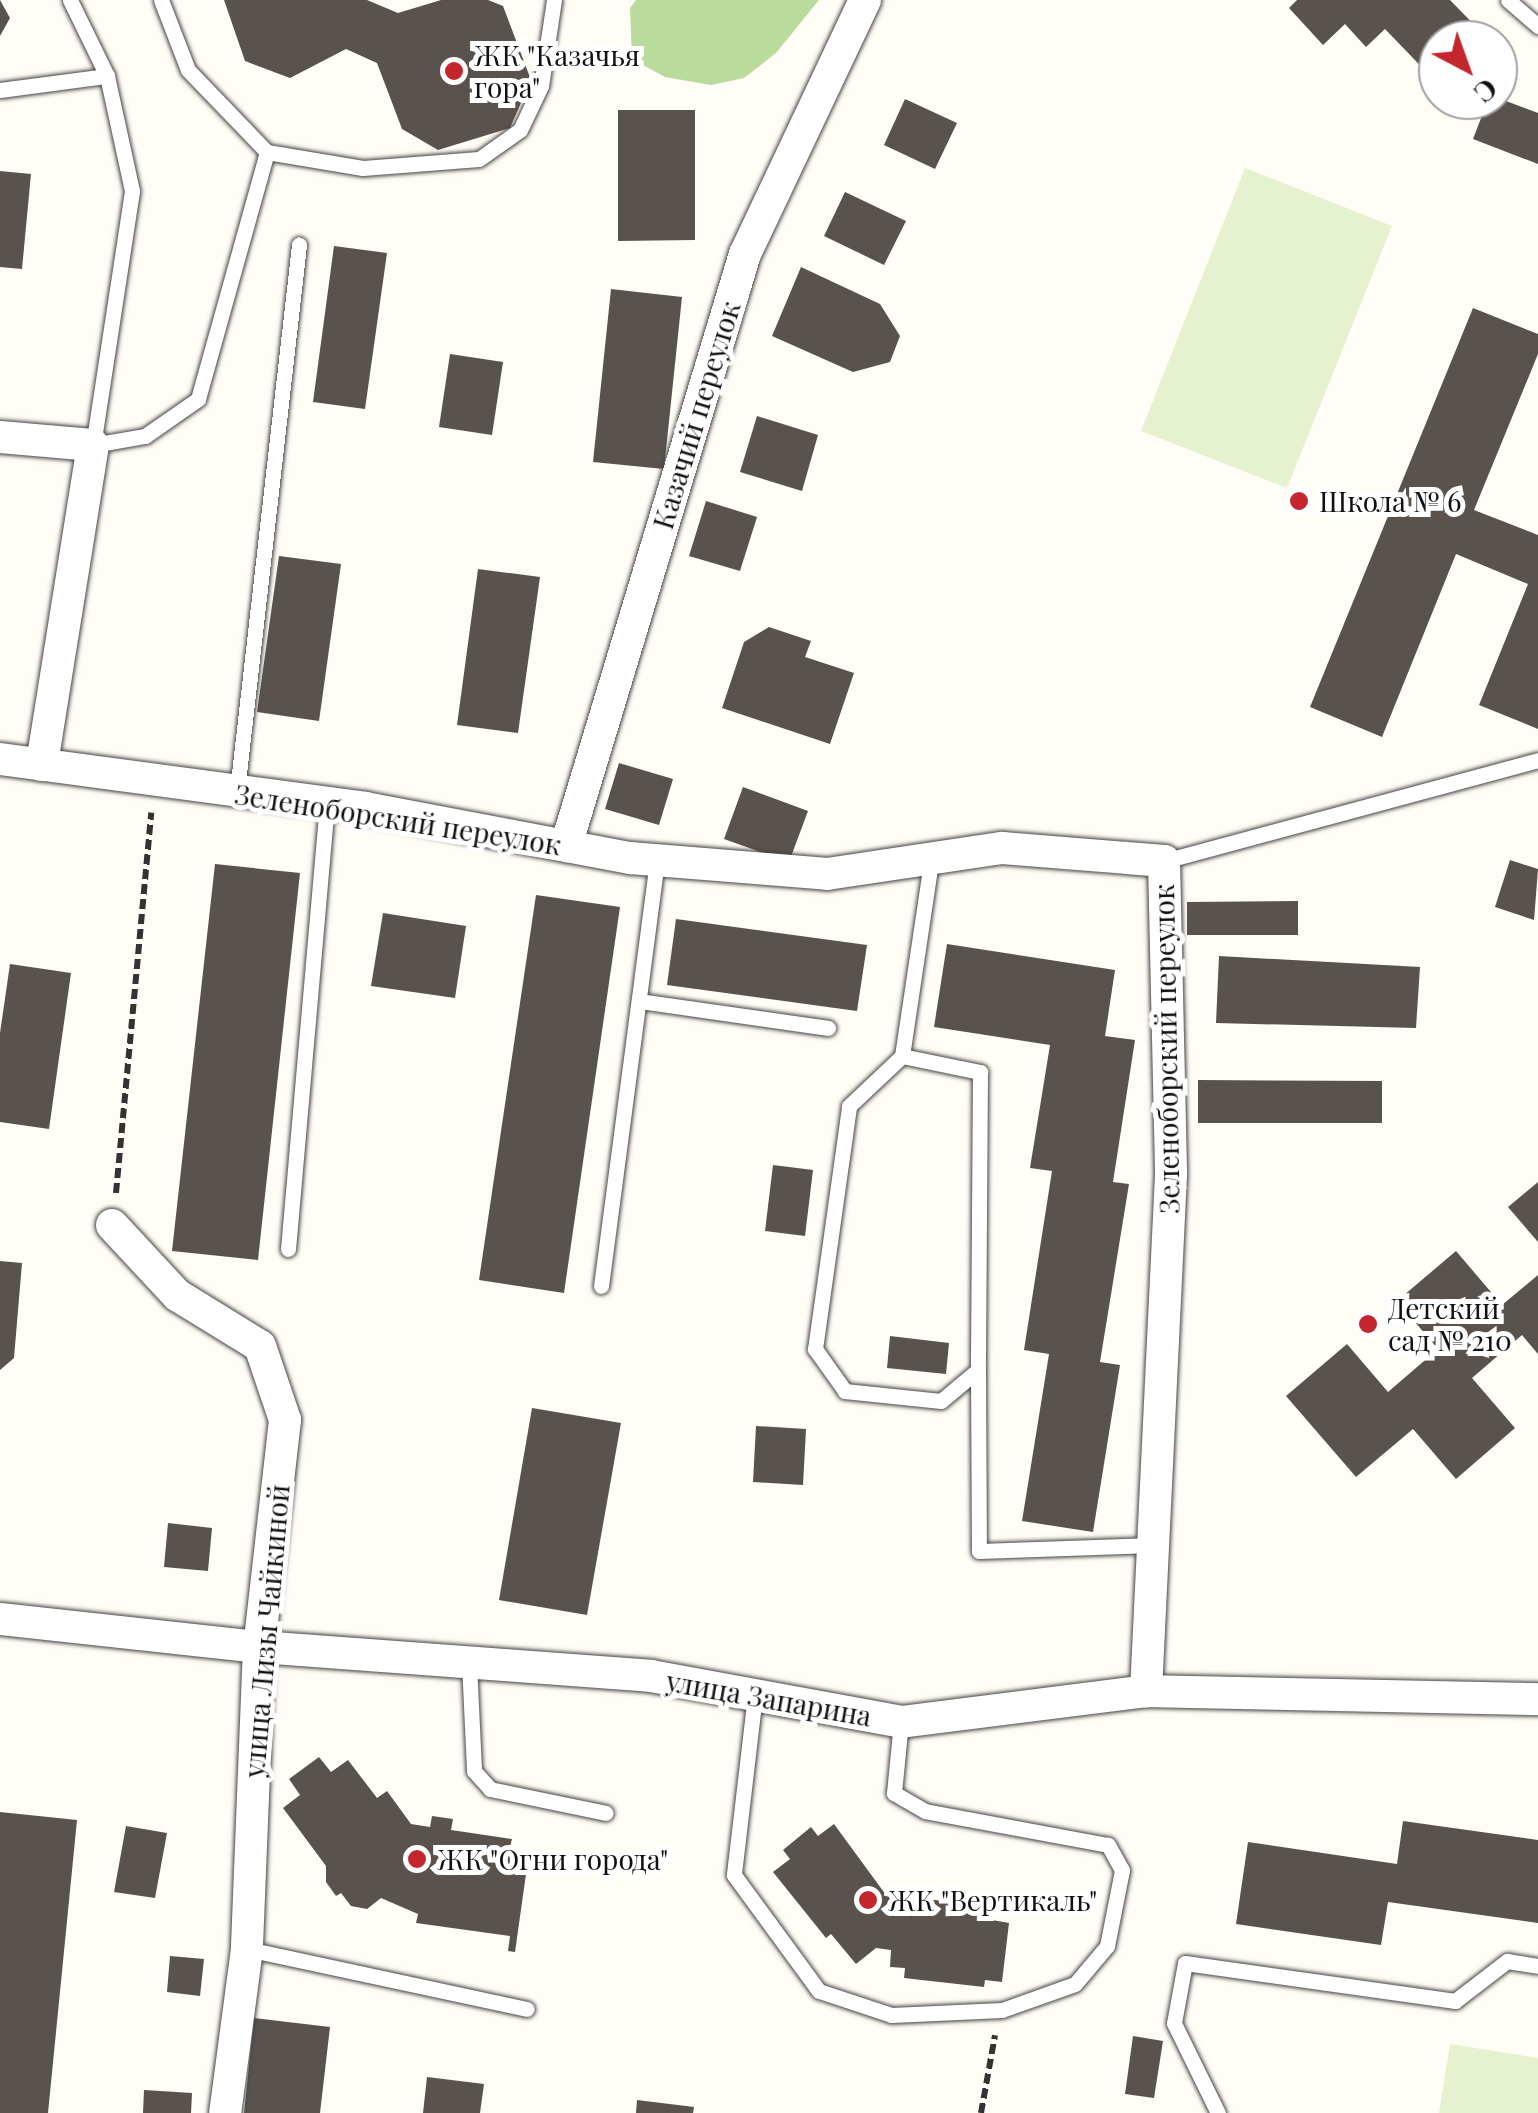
<!DOCTYPE html>
<html>
<head>
<meta charset="utf-8">
<style>
	body { margin:0 }
	#map { position:relative; width:1538px; height:2113px; overflow:hidden; background:#fffdf5; font-family:"Playfair Display",serif }
	div>[style] { position:absolute }
	.forest>* { inset:0; background:#b9dc9c }
	.pitch>* { inset:0; background:#e6f2cf }
	.building>* { inset:0; background:#5a524d }
	.path>* { height:6px; margin-top:-3px; transform-origin:0; background:repeating-linear-gradient(90deg,#333 0 10px,transparent 0 15px) }
	.roads { filter:drop-shadow(0 0 2px #444) drop-shadow(0 0 2px #444) }
	.service>* { height:15px; margin:-7.5px; padding:0 7.5px; transform-origin:7.5px; border-radius:7.5px; background:#fff }
	.minor>* { height:32px; margin:-16px; padding:0 16px; transform-origin:16px; border-radius:16px; background:#fff }
	.dots>* { width:28px; height:28px; translate:-50% -50%; box-sizing:border-box; border:5px solid #fff; border-radius:50% }
	span { translate:-50% -50%; white-space:nowrap; text-align:center; line-height:1.15; -webkit-text-stroke:10px #fff; paint-order:stroke }
	.poi-label { font-size:28px; color:#111 }
	.left { translate:0 -50%; text-align:left }
	.street-label { font-size:28px; color:#111 }
	.north { position:absolute; left:1418px; top:20px; width:100px; height:100px; box-sizing:border-box; background:#fff; border:2px solid #a0a0a0; border-radius:50%; rotate:139deg; font-size:28px; font-weight:700; line-height:40px; text-align:center; color:#111 }
	.north::after { content:''; display:block; margin:auto; width:35px; height:45px; background:#c4262e; clip-path:polygon(50% 0,100% 100%,50% 72%,0 100%) }
</style>
</head>
<body>
<div id="map">
	<div class="forest">
		<i style="clip-path:polygon(636px 0,819px 0,776px 53px,744px 78px,711px 85px,665px 77px,632px 59px,630px 8px)"></i>
	</div>
	<div class="pitch">
		<i style="clip-path:polygon(1245px 168px,1392px 226px,1287px 488px,1141px 431px)"></i>
		<i style="clip-path:polygon(1450px 2044px,1538px 2058px,1538px 2113px,1439px 2113px)"></i>
	</div>
	<div class="building">
		<i style="clip-path:polygon(0 0,10px 18px,0 36px)"></i>
		<i style="clip-path:polygon(224px 0,367px 0,398px 13px,441px 0,488px 0,503px 6px,531px 80px,510px 128px,438px 150px,402px 129px,377px 63px,346px 49px,290px 78px,245px 61px)"></i>
		<i style="clip-path:polygon(1297px 0,1450px 0,1489px 40px,1438px 40px,1438px 84px,1385px 29px,1366px 47px,1345px 24px,1323px 45px,1289px 8px)"></i>
		<i style="clip-path:polygon(1498px 98px,1538px 113px,1538px 164px,1473px 139px,1488px 100px)"></i>
		<i style="clip-path:polygon(905px 99px,957px 123px,935px 169px,884px 145px)"></i>
		<i style="clip-path:polygon(618px 110px,695px 110px,695px 240px,618px 241px)"></i>
		<i style="clip-path:polygon(0 171px,31px 174px,22px 269px,0 267px)"></i>
		<i style="clip-path:polygon(845px 192px,906px 221px,884px 265px,824px 236px)"></i>
		<i style="clip-path:polygon(334px 246px,387px 253px,365px 409px,313px 402px)"></i>
		<i style="clip-path:polygon(801px 267px,880px 304px,900px 336px,890px 362px,853px 372px,772px 336px)"></i>
		<i style="clip-path:polygon(611px 289px,682px 297px,664px 469px,593px 462px)"></i>
		<i style="clip-path:polygon(1473px 308px,1538px 334px,1538px 354px,1474px 510px,1538px 535px,1538px 729px,1479px 705px,1528px 584px,1456px 554px,1382px 737px,1310px 707px)"></i>
		<i style="clip-path:polygon(450px 354px,503px 362px,492px 435px,439px 427px)"></i>
		<i style="clip-path:polygon(757px 416px,818px 435px,802px 491px,740px 472px)"></i>
		<i style="clip-path:polygon(706px 501px,757px 517px,740px 571px,689px 556px)"></i>
		<i style="clip-path:polygon(279px 556px,341px 564px,319px 721px,257px 712px)"></i>
		<i style="clip-path:polygon(478px 569px,540px 577px,518px 733px,457px 725px)"></i>
		<i style="clip-path:polygon(769px 627px,811px 641px,805px 657px,854px 673px,830px 744px,722px 708px,744px 642px)"></i>
		<i style="clip-path:polygon(619px 763px,673px 779px,659px 825px,605px 809px)"></i>
		<i style="clip-path:polygon(743px 787px,808px 811px,789px 862px,724px 839px)"></i>
		<i style="clip-path:polygon(1510px 860px,1538px 869px,1534px 920px,1495px 907px)"></i>
		<i style="clip-path:polygon(215px 864px,300px 873px,258px 1260px,172px 1251px)"></i>
		<i style="clip-path:polygon(536px 895px,620px 907px,564px 1293px,479px 1280px)"></i>
		<i style="clip-path:polygon(1298px 901px,1298px 935px,1187px 935px,1187px 902px)"></i>
		<i style="clip-path:polygon(383px 913px,466px 926px,455px 998px,371px 986px)"></i>
		<i style="clip-path:polygon(676px 919px,867px 945px,857px 1011px,667px 985px)"></i>
		<i style="clip-path:polygon(947px 944px,1115px 970px,1105px 1036px,1135px 1040px,1113px 1182px,1129px 1184px,1100px 1362px,1120px 1365px,1093px 1532px,1022px 1521px,1049px 1354px,1024px 1350px,1052px 1171px,1030px 1168px,1050px 1045px,934px 1027px)"></i>
		<i style="clip-path:polygon(1219px 956px,1420px 967px,1416px 1028px,1216px 1023px)"></i>
		<i style="clip-path:polygon(10px 964px,71px 973px,49px 1129px,0 1122px,0 1033px)"></i>
		<i style="clip-path:polygon(1198px 1080px,1382px 1081px,1382px 1123px,1198px 1123px)"></i>
		<i style="clip-path:polygon(773px 1165px,813px 1170px,805px 1236px,765px 1231px)"></i>
		<i style="clip-path:polygon(1538px 1182px,1538px 1242px,1508px 1207px)"></i>
		<i style="clip-path:polygon(1456px 1251px,1502px 1305px,1538px 1275px,1538px 1354px,1522px 1335px,1472px 1378px,1515px 1428px,1456px 1479px,1413px 1429px,1356px 1477px,1286px 1396px,1347px 1344px,1388px 1392px,1438px 1349px,1397px 1301px)"></i>
		<i style="clip-path:polygon(0 1261px,22px 1263px,14px 1358px,0 1370px)"></i>
		<i style="clip-path:polygon(890px 1336px,949px 1343px,946px 1374px,887px 1368px)"></i>
		<i style="clip-path:polygon(532px 1408px,621px 1423px,587px 1615px,499px 1600px)"></i>
		<i style="clip-path:polygon(756px 1426px,806px 1429px,803px 1485px,753px 1482px)"></i>
		<i style="clip-path:polygon(168px 1523px,212px 1528px,208px 1571px,164px 1567px)"></i>
		<i style="clip-path:polygon(319px 1757px,331px 1772px,348px 1760px,377px 1798px,387px 1791px,411px 1824px,430px 1827px,432px 1816px,453px 1819px,451px 1830px,512px 1839px,510px 1847px,493px 1849px,514px 1852px,513px 1865px,527px 1867px,515px 1952px,508px 1951px,510px 1936px,416px 1923px,418px 1914px,381px 1898px,367px 1909px,351px 1906px,341px 1893px,336px 1896px,326px 1882px,326px 1866px,283px 1808px,300px 1795px,289px 1779px)"></i>
		<i style="clip-path:polygon(0 1812px,77px 1820px,48px 2113px,0 2113px)"></i>
		<i style="clip-path:polygon(1403px 1821px,1538px 1840px,1538px 1923px,1388px 1902px,1381px 1945px,1236px 1924px,1248px 1842px,1397px 1864px)"></i>
		<i style="clip-path:polygon(834px 1824px,886px 1895px,993px 1906px,992px 1920px,1009px 1923px,1002px 1982px,985px 1980px,984px 1987px,904px 1978px,905px 1968px,890px 1967px,891px 1950px,876px 1948px,856px 1964px,831px 1934px,826px 1938px,773px 1872px,790px 1859px,783px 1850px,811px 1827px,818px 1836px)"></i>
		<i style="clip-path:polygon(126px 1826px,167px 1833px,155px 1898px,114px 1892px)"></i>
		<i style="clip-path:polygon(170px 1956px,204px 1959px,200px 1996px,167px 1992px)"></i>
		<i style="clip-path:polygon(254px 2018px,330px 2027px,320px 2113px,244px 2113px)"></i>
		<i style="clip-path:polygon(1133px 2036px,1163px 2041px,1154px 2098px,1125px 2094px)"></i>
		<i style="clip-path:polygon(427px 2077px,484px 2084px,480px 2113px,423px 2113px)"></i>
		<i style="clip-path:polygon(144px 2090px,192px 2093px,191px 2113px,143px 2113px)"></i>
		<i style="clip-path:polygon(637px 2100px,694px 2107px,693px 2113px,636px 2113px)"></i>
	</div>
	<div class="path">
		<i style="left:116px;top:1193px;width:382px;rotate:-84.7deg"></i>
		<i style="left:981px;top:2113px;width:79px;rotate:-79.8deg"></i>
	</div>
	<div class="roads">
		<div class="service">
			<i style="left:70px;top:0;width:85px;rotate:64deg"></i>
			<i style="left:107px;top:76px;width:118px;rotate:77.7deg"></i>
			<i style="left:132px;top:191px;width:257px;rotate:98.7deg"></i>
			<i style="left:93px;top:445px;width:53px;rotate:-9.8deg"></i>
			<i style="left:145px;top:436px;width:65px;rotate:-34.9deg"></i>
			<i style="left:198px;top:399px;width:256px;rotate:-74.4deg"></i>
			<i style="left:267px;top:152px;width:97px;rotate:9.5deg"></i>
			<i style="left:363px;top:168px;width:116px;rotate:-4.4deg"></i>
			<i style="left:479px;top:159px;width:50px;rotate:-35.3deg"></i>
			<i style="left:520px;top:130px;width:49px;rotate:-64.5deg"></i>
			<i style="left:541px;top:86px;width:87px;rotate:-81.4deg"></i>
			<i style="left:161px;top:0;width:75px;rotate:68.9deg"></i>
			<i style="left:188px;top:70px;width:114px;rotate:46.1deg"></i>
			<i style="left:1508px;top:0;width:40px;rotate:41deg"></i>
			<i style="left:0;top:90px;width:108px;rotate:-7.5deg"></i>
			<i style="left:237px;top:791px;width:550px;rotate:-83.52deg"></i>
			<i style="left:1164px;top:861px;width:387px;rotate:-15.1deg"></i>
			<i style="left:639px;top:1001px;width:191px;rotate:8.1deg"></i>
			<i style="left:902px;top:1056px;width:80px;rotate:11.6deg"></i>
			<i style="left:980px;top:1072px;width:298px;rotate:90.4deg"></i>
			<i style="left:978px;top:1370px;width:48px;rotate:140deg"></i>
			<i style="left:941px;top:1401px;width:97px;rotate:-174.1deg"></i>
			<i style="left:845px;top:1391px;width:52px;rotate:-125.5deg"></i>
			<i style="left:815px;top:1349px;width:245px;rotate:-82deg"></i>
			<i style="left:849px;top:1106px;width:73px;rotate:-43.3deg"></i>
			<i style="left:902px;top:1056px;width:197px;rotate:-81.5deg"></i>
			<i style="left:288px;top:1249px;width:448px;rotate:-85deg"></i>
			<i style="left:601px;top:1286px;width:430px;rotate:-82.5deg"></i>
			<i style="left:978px;top:1370px;width:181px;rotate:89.7deg"></i>
			<i style="left:979px;top:1551px;width:174px;rotate:-2deg"></i>
			<i style="left:469px;top:1663px;width:108px;rotate:87.3deg"></i>
			<i style="left:474px;top:1771px;width:24px;rotate:48deg"></i>
			<i style="left:490px;top:1789px;width:118px;rotate:11.7deg"></i>
			<i style="left:755px;top:1695px;width:181px;rotate:96.7deg"></i>
			<i style="left:734px;top:1875px;width:144px;rotate:53.8deg"></i>
			<i style="left:819px;top:1991px;width:76px;rotate:18.4deg"></i>
			<i style="left:891px;top:2015px;width:111px;rotate:-2.6deg"></i>
			<i style="left:1002px;top:2010px;width:77px;rotate:-19.6deg"></i>
			<i style="left:1075px;top:1984px;width:50px;rotate:-49.9deg"></i>
			<i style="left:1107px;top:1946px;width:77px;rotate:-78.8deg"></i>
			<i style="left:1122px;top:1870px;width:29px;rotate:-119deg"></i>
			<i style="left:1108px;top:1845px;width:186px;rotate:-169.5deg"></i>
			<i style="left:925px;top:1811px;width:36px;rotate:-150deg"></i>
			<i style="left:894px;top:1793px;width:71px;rotate:-84.4deg"></i>
			<i style="left:247px;top:1949px;width:286px;rotate:12.1deg"></i>
			<i style="left:1218px;top:2113px;width:100px;rotate:-116.1deg"></i>
			<i style="left:1174px;top:2023px;width:61px;rotate:-79.6deg"></i>
			<i style="left:1185px;top:1963px;width:273px;rotate:8deg"></i>
			<i style="left:1455px;top:2001px;width:66px;rotate:-37.6deg"></i>
			<i style="left:1507px;top:1961px;width:31px;rotate:9deg"></i>
		</div>
		<div class="minor">
			<i style="left:0;top:437px;width:93px;rotate:4.9deg"></i>
			<i style="left:93px;top:445px;width:324px;rotate:99.1deg"></i>
			<i style="left:0;top:759px;width:368px;rotate:7.6deg"></i>
			<i style="left:365px;top:808px;width:270px;rotate:10.7deg"></i>
			<i style="left:630px;top:858px;width:198px;rotate:4.6deg"></i>
			<i style="left:827px;top:874px;width:177px;rotate:-8.5deg"></i>
			<i style="left:1002px;top:848px;width:163px;rotate:4.6deg"></i>
			<i style="left:1164px;top:861px;width:314px;rotate:88.7deg"></i>
			<i style="left:1171px;top:1175px;width:517px;rotate:92.77deg"></i>
			<i style="left:566px;top:846px;width:618px;rotate:-73.18deg"></i>
			<i style="left:745px;top:254px;width:281px;rotate:-64.7deg"></i>
			<i style="left:112px;top:1225px;width:96px;rotate:47.1deg"></i>
			<i style="left:177px;top:1295px;width:97px;rotate:31.6deg"></i>
			<i style="left:260px;top:1346px;width:78px;rotate:71.3deg"></i>
			<i style="left:285px;top:1420px;width:228px;rotate:96.5deg"></i>
			<i style="left:259px;top:1647px;width:302px;rotate:92.3deg"></i>
			<i style="left:247px;top:1949px;width:165px;rotate:97.6deg"></i>
			<i style="left:0;top:1619px;width:261px;rotate:6.2deg"></i>
			<i style="left:259px;top:1647px;width:393px;rotate:4.2deg"></i>
			<i style="left:651px;top:1676px;width:254px;rotate:10.4deg"></i>
			<i style="left:901px;top:1722px;width:247px;rotate:-7.2deg"></i>
			<i style="left:1146px;top:1691px;width:392px;rotate:1.2deg"></i>
		</div>
	</div>
	<div class="dots">
		<i style="left:454px;top:71px;background:#c4262e"></i>
		<i style="left:1299px;top:501px;background:#c4262e"></i>
		<i style="left:1368px;top:1324px;background:#c4262e"></i>
		<i style="left:417px;top:1859px;background:#c4262e"></i>
		<i style="left:868px;top:1900px;background:#c4262e"></i>
	</div>
	<div class="poi-label">
		<span class="left" style="left:474px;top:71px">ЖК "Казачья<br>гора"</span>
		<span class="left" style="left:1319px;top:501px">Школа № 6</span>
		<span class="left" style="left:1388px;top:1324px">Детский<br>сад № 210</span>
		<span class="left" style="left:437px;top:1859px">ЖК "Огни города"</span>
		<span class="left" style="left:888px;top:1900px">ЖК "Вертикаль"</span>
	</div>
	<div class="street-label">
		<span style="left:696px;top:415px;rotate:-73deg">Казачий переулок</span>
		<span style="left:398px;top:819px;rotate:9deg">Зеленоборский переулок</span>
		<span style="left:1166px;top:1049px;rotate:-91deg">Зеленоборский переулок</span>
		<span style="left:266px;top:1631px;rotate:-85deg">улица Лизы Чайкиной</span>
		<span style="left:769px;top:1698px;rotate:10deg">улица Запарина</span>
	</div>
	<div class="north">С</div>
</div>
</body>
</html>
